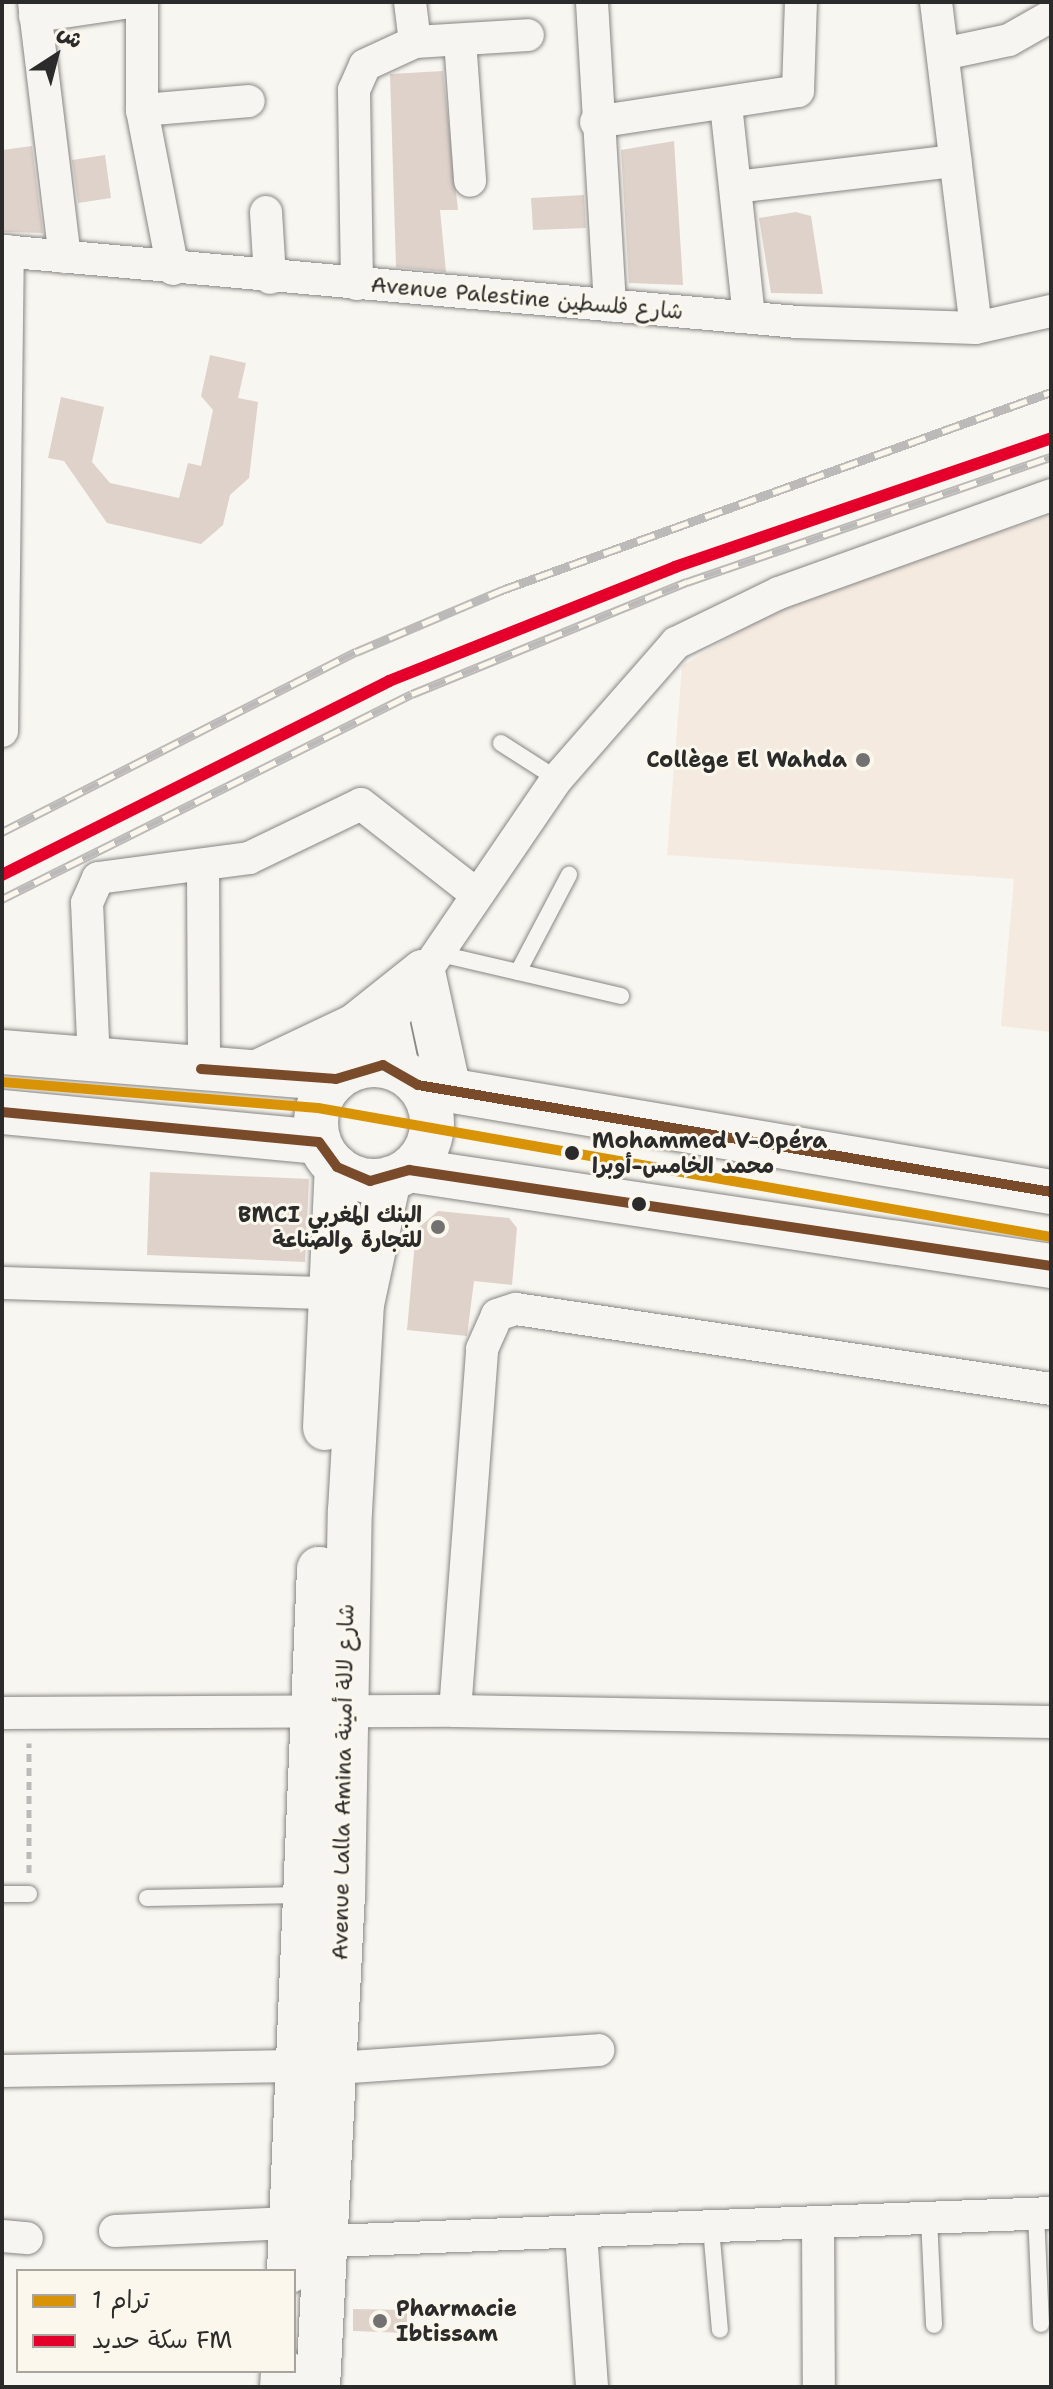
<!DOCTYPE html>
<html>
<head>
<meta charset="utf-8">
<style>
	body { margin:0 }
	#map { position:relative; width:1053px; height:2389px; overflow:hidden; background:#f8f6f0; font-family:"Shantell Sans","Playpen Sans Arabic",sans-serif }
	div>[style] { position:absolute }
	.built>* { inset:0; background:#f5eae0 }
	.building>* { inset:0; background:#ded2cb }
	.path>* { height:5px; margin-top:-2.5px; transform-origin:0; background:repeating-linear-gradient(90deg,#bcbab8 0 8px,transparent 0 14px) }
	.roads { filter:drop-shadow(0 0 2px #878684) drop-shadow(0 0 2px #878684) }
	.lane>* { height:16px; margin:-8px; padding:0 8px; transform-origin:8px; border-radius:8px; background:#f6f5f1 }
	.street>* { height:32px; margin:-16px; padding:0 16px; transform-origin:16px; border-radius:16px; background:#f6f5f1 }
	.secondary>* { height:44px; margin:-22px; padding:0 22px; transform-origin:22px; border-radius:22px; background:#f6f5f1 }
	.primary>* { height:44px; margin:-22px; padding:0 22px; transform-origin:22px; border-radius:22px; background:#f6f5f1 }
	.primary>.ring { margin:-22px; padding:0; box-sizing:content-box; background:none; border:44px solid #f6f5f1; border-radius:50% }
	.rail>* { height:9px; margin-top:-4.5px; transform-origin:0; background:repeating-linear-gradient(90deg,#fbf7ec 0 18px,#bcbab8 0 36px); box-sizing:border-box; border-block:2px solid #bcbab8 }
	.bus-1>* { height:10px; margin:-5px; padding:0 5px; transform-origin:5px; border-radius:5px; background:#7a4b2a }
	.rail-1>* { height:12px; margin:-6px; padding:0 6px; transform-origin:6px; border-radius:6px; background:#e4002b }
	.tram-1>* { height:10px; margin:-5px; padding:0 5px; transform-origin:5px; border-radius:5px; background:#d89406 }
	.dots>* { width:22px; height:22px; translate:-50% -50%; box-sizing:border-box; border:4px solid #fbf7ec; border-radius:50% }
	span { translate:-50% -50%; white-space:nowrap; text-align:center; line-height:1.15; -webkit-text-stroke:6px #fbf7ec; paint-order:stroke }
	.street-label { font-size:22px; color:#2b2b2b }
	.poi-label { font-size:22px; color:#2b2b2b; font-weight:700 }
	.right { translate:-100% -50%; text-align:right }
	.left { translate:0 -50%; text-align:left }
	.stop-label { font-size:22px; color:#2b2b2b; font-weight:700 }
	.frame { position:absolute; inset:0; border:4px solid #2b2b2b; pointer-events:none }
	.legend { position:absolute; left:16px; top:2269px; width:280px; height:104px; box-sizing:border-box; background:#fbf7ec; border:2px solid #a8a59f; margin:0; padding:10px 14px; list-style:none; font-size:24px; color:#2b2b2b }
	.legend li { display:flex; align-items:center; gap:16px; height:40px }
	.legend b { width:40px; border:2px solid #a8a59f }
	.north { position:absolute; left:16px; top:16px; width:80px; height:80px; -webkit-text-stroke:6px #fbf7ec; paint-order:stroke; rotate:36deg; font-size:22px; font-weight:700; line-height:32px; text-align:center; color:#2b2b2b }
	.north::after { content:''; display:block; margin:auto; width:28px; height:36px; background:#2b2b2b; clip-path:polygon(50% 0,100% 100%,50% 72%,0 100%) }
</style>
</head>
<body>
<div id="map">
	<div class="built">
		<i style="clip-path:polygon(1051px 515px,1051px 1032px,1001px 1026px,1014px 879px,667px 855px,682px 666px,787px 603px)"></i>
	</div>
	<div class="building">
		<i style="clip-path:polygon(443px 71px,458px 210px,440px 210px,446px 272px,396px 267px,390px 74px)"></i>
		<i style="clip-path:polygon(674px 141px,683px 285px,629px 283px,621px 150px)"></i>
		<i style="clip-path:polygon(32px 146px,43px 233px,2px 232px,2px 150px)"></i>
		<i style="clip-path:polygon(105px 155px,111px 198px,78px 203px,72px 160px)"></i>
		<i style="clip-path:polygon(584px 195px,586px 228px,533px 230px,531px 198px)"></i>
		<i style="clip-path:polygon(796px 212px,811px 216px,823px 294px,771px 293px,759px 218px)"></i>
		<i style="clip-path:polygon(210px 355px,246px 363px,238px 398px,258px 402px,249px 478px,230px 495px,223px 525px,201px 544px,107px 523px,64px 461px,48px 458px,61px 397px,104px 407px,92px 462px,110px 483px,179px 498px,188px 463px,201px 466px,213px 410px,201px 396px)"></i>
		<i style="clip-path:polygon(150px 1172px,309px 1179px,305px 1262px,147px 1255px)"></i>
		<i style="clip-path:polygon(438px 1211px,509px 1218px,517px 1228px,512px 1285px,474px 1281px,467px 1336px,407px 1330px,416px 1230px)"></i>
		<i style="clip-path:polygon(353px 2309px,407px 2310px,407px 2333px,353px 2331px)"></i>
	</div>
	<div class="path">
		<i style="left:29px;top:1873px;width:130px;rotate:-90deg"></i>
	</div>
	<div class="roads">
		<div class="lane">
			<i style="left:501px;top:743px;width:67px;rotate:32.7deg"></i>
			<i style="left:436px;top:953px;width:190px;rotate:13.1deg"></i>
			<i style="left:518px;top:972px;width:110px;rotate:-62.3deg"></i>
			<i style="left:2px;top:1894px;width:27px"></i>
			<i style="left:147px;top:1898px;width:153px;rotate:-1.1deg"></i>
			<i style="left:1036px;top:2214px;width:110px;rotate:87.4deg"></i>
			<i style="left:929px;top:2218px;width:107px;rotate:87.3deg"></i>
			<i style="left:711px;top:2228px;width:102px;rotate:85deg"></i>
		</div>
		<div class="street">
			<i style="left:34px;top:2px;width:257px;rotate:83.1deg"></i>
			<i style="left:142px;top:2px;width:108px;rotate:90deg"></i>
			<i style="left:142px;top:110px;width:162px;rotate:79deg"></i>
			<i style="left:410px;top:2px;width:40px;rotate:82.9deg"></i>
			<i style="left:592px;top:2px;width:304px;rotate:86.6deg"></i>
			<i style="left:936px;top:2px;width:328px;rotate:83deg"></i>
			<i style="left:35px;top:16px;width:96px;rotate:-8.4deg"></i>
			<i style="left:460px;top:40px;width:141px;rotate:85.9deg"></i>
			<i style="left:943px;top:54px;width:67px;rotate:-12deg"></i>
			<i style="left:1009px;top:40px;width:48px;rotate:-29.7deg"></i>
			<i style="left:726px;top:105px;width:212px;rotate:83.8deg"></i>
			<i style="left:142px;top:110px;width:107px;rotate:-4.8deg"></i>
			<i style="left:596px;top:122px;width:204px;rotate:-8.7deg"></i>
			<i style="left:798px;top:91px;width:89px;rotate:-88.1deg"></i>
			<i style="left:736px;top:187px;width:221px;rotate:-6.8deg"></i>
			<i style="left:266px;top:212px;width:66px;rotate:86.5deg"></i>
			<i style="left:2px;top:251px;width:798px;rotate:5.1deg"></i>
			<i style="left:797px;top:322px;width:179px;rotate:1.9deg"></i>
			<i style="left:976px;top:328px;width:77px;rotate:-12.8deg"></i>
			<i style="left:357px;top:284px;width:194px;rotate:-90.9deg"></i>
			<i style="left:354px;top:90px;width:27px;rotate:-66deg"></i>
			<i style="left:365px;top:65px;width:55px;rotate:-24.7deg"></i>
			<i style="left:415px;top:42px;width:113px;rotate:-3.5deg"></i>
			<i style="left:2px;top:731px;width:480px;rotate:-89.3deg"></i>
			<i style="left:203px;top:867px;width:202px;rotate:89.7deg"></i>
			<i style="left:394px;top:1025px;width:49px;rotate:78.2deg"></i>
			<i style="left:94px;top:1063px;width:160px;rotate:-92.5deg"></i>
			<i style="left:87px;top:903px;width:27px;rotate:-66deg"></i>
			<i style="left:98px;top:878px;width:152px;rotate:-7.5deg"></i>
			<i style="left:249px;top:858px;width:124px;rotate:-25.7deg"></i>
			<i style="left:361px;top:804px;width:146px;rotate:38deg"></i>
			<i style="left:361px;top:1066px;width:348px;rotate:-55.7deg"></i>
			<i style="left:557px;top:779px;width:181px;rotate:-48.8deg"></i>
			<i style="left:676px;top:643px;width:114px;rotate:-25.9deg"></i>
			<i style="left:779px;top:593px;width:289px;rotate:-19.8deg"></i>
			<i style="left:2px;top:1283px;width:327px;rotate:1.8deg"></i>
			<i style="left:455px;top:1711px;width:363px;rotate:-85.7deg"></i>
			<i style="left:482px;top:1349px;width:37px;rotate:-66deg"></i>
			<i style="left:497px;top:1315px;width:20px;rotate:-18deg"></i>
			<i style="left:516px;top:1309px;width:541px;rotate:8.5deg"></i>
			<i style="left:2px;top:1713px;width:453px;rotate:-0.3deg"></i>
			<i style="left:455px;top:1711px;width:596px;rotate:1.06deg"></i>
			<i style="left:336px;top:2068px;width:263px;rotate:-3.9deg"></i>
			<i style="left:2px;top:2071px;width:292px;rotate:-1deg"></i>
			<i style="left:818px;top:2223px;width:164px;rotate:89.7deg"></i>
			<i style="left:115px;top:2231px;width:175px;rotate:-2.6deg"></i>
			<i style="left:581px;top:2233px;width:154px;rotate:85.9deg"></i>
			<i style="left:2px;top:2236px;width:25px;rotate:5deg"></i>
			<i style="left:330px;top:2241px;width:722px;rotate:-2.22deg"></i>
		</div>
		<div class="secondary">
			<i style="left:325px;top:1428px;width:261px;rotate:-87.4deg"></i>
			<i style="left:289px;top:2271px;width:703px;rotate:-87.55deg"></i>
			<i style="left:282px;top:2387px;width:16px;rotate:-86deg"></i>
			<i style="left:318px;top:2387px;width:489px;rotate:-87.1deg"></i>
			<i style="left:343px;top:1899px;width:388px;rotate:-89deg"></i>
			<i style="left:350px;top:1511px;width:207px;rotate:-86.7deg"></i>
			<i style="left:362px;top:1304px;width:128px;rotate:-77.8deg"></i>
		</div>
		<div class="primary">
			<i style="left:423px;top:972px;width:121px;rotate:77.6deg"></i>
			<i style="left:2px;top:1052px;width:335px;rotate:4.6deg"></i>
			<i class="ring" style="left:316px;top:1065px;width:72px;height:72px"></i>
			<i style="left:262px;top:1070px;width:103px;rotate:-25.3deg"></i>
			<i style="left:355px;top:1026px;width:87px;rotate:-38.5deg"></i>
			<i style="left:418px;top:1085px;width:642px;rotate:9.59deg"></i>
			<i style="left:2px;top:1112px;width:318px;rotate:5.4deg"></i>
			<i style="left:409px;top:1170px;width:649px;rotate:8.5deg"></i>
		</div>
	</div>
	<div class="rail">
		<i style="left:2px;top:832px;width:397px;rotate:-27deg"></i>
		<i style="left:356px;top:652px;width:159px;rotate:-23deg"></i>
		<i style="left:502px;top:590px;width:584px;rotate:-19.83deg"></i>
		<i style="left:2px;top:899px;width:458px;rotate:-26.6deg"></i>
		<i style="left:412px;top:694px;width:297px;rotate:-22.2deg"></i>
		<i style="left:687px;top:582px;width:385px;rotate:-19deg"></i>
	</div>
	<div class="bus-1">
		<i style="left:201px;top:1069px;width:135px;rotate:4.2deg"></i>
		<i style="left:336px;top:1079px;width:49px;rotate:-16.6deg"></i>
		<i style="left:383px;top:1065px;width:40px;rotate:29.7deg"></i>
		<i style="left:418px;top:1085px;width:642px;rotate:9.59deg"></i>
		<i style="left:2px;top:1112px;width:318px;rotate:5.4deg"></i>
		<i style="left:319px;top:1142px;width:31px;rotate:54deg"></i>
		<i style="left:337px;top:1167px;width:36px;rotate:23deg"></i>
		<i style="left:370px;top:1181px;width:41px;rotate:-15.8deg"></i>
		<i style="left:409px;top:1170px;width:649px;rotate:8.5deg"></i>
	</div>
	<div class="rail-1">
		<i style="left:2px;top:875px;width:433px;rotate:-26.6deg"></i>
		<i style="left:389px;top:681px;width:308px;rotate:-21.7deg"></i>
		<i style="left:675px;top:567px;width:398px;rotate:-18.9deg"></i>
	</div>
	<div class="tram-1">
		<i style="left:2px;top:1082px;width:317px;rotate:4.7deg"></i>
		<i style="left:318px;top:1108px;width:744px;rotate:9.98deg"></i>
	</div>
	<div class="dots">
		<i style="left:863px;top:760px;background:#737270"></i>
		<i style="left:572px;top:1153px;background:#2b2b2b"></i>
		<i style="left:639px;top:1204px;background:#2b2b2b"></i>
		<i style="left:438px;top:1227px;background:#737270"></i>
		<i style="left:380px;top:2321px;background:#737270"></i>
	</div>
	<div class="street-label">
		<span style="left:527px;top:298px;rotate:5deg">Avenue Palestine شارع فلسطين</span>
		<span style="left:343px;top:1782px;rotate:-89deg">Avenue Lalla Amina شارع لالة أمينة</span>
	</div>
	<div class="poi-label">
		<span class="right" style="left:847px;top:760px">Collège El Wahda</span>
		<span class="right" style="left:422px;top:1227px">BMCI البنك المغربي<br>للتجارة والصناعة</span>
		<span class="left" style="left:396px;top:2321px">Pharmacie<br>Ibtissam</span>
	</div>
	<div class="stop-label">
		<span class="left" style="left:592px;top:1153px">Mohammed V-Opéra<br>محمد الخامس-أوبرا</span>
	</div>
	<div class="frame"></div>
	<ul class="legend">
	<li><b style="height:10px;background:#d89406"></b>ترام 1</li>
	<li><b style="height:10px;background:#e4002b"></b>سكة حديد FM</li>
	</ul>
	<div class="north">ش</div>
</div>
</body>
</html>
